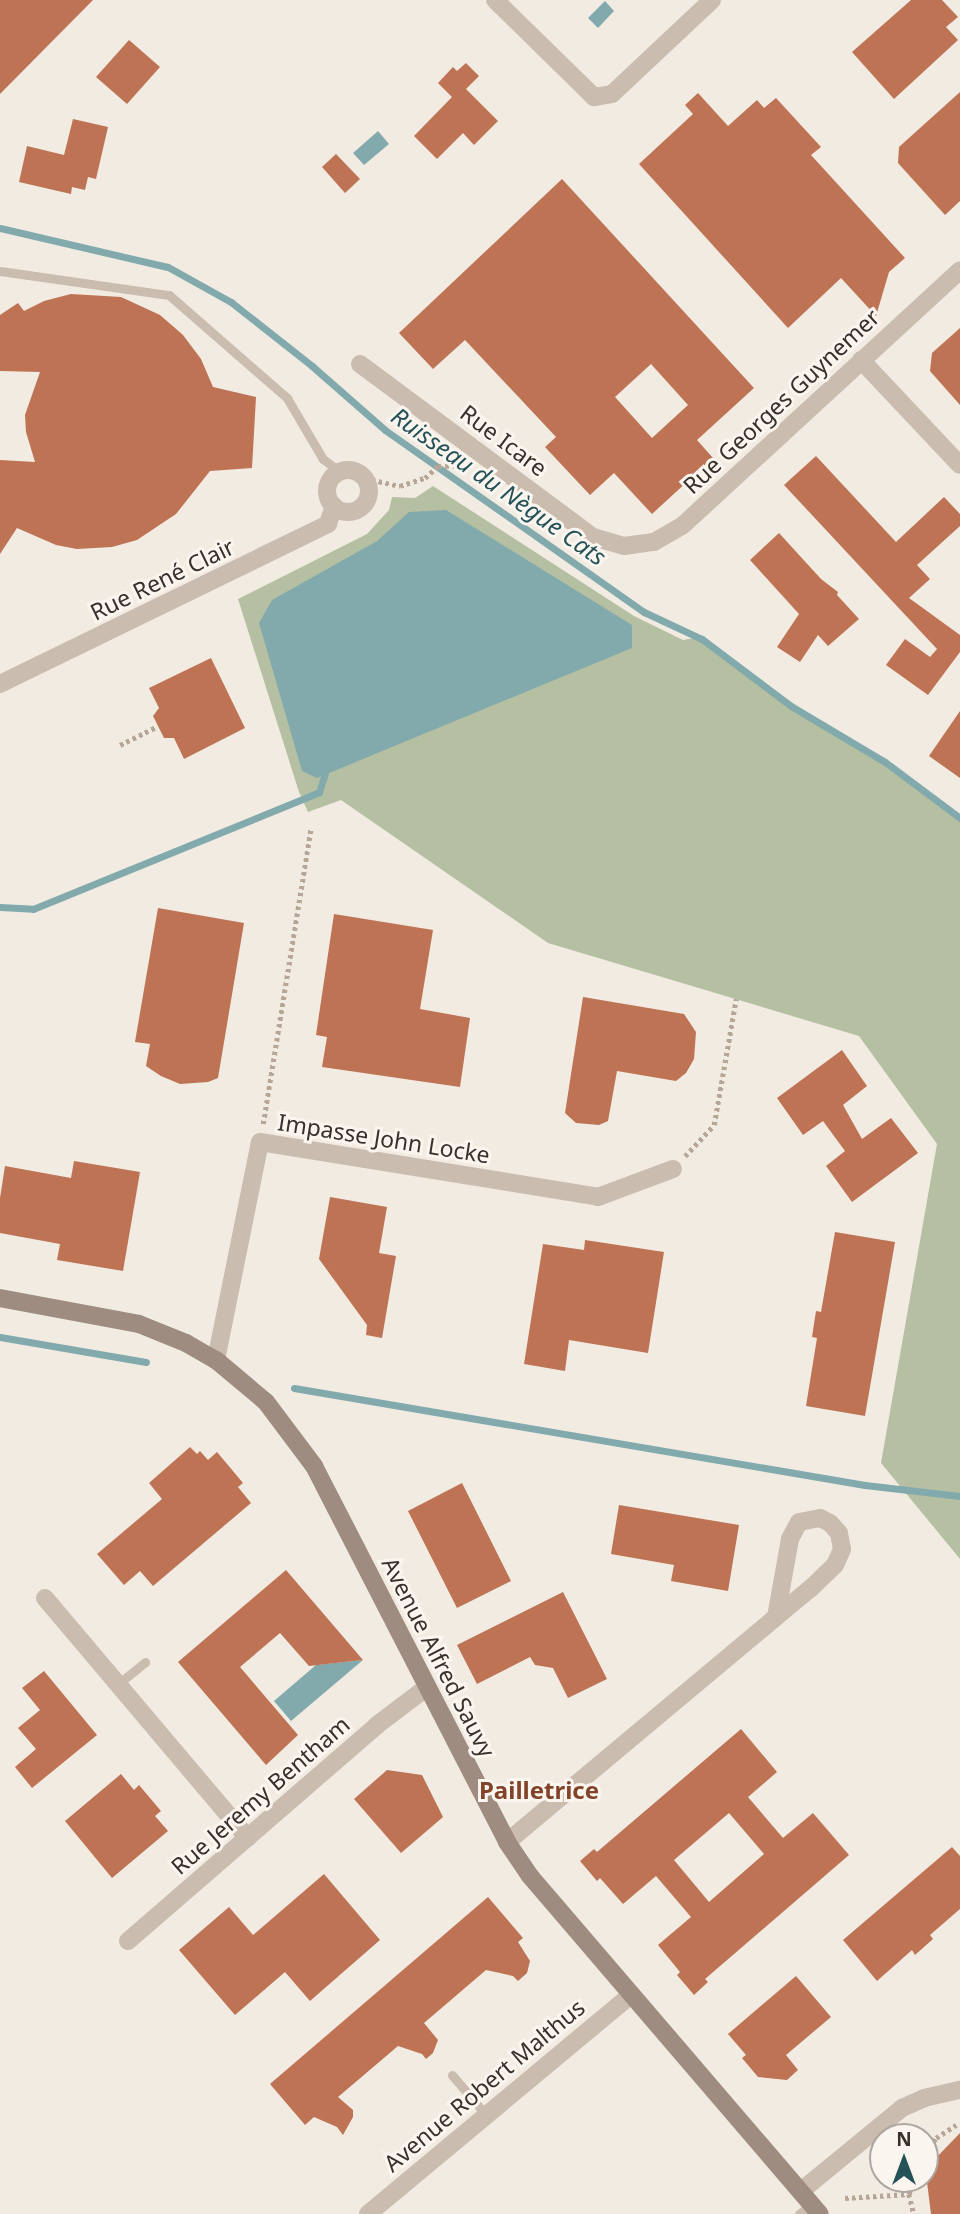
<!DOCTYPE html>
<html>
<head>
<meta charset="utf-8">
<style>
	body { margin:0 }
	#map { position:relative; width:960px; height:2214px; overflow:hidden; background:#f2ebe2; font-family:"Noto Sans",sans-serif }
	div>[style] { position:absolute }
	.green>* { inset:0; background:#b5c0a2 }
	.water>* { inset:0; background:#82aaad }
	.stream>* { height:7px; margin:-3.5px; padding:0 3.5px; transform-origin:3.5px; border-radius:3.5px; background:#82aaad }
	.building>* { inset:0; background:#bd7354 }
	.path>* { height:4.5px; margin-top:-2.25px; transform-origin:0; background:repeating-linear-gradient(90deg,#b6a698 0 3.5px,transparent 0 7px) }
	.lane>* { height:9px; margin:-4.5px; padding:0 4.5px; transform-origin:4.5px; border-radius:4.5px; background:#cabcae }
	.street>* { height:18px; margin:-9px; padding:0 9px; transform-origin:9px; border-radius:9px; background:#cabcae }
	.street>.ring { margin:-9px; padding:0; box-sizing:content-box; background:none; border:18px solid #cabcae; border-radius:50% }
	.secondary>* { height:18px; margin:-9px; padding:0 9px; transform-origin:9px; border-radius:9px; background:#9d8c7f }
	span { translate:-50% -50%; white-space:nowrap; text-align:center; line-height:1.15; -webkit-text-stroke:6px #faf5ee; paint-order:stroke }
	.street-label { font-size:23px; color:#39302c }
	.water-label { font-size:24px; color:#245258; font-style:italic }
	.neighbourhood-label { font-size:24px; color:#82432a; font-weight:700 }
	.north { position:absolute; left:869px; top:2123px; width:70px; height:70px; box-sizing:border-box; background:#faf5ee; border:2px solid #ada6a0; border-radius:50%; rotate:0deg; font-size:19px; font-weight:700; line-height:28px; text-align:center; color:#39302c }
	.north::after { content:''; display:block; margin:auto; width:24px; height:32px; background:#245258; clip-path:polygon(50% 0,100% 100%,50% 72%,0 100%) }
</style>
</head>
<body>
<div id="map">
	<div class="green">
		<i style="clip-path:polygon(433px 486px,634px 616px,683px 640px,695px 638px,960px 816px,960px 1559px,881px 1463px,937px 1144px,859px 1036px,548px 943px,341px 800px,308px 812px,299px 792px,238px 599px,367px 534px,389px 510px,392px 497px,415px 498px)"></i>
	</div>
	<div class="water">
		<i style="clip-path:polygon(605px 1px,614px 11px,598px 28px,588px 18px)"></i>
		<i style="clip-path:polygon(378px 131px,389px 144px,364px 165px,353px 153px)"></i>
		<i style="clip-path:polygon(446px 510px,632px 625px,632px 648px,317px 778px,302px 771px,259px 623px,272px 600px,377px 541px,409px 512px)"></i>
		<i style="clip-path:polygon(363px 1660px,291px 1721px,274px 1701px,316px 1665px)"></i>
	</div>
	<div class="stream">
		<i style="left:0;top:228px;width:172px;rotate:13.1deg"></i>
		<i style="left:168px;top:267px;width:72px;rotate:29.1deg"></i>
		<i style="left:231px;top:302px;width:103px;rotate:38.3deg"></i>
		<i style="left:312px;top:366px;width:97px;rotate:41.2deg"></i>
		<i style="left:385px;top:430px;width:317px;rotate:35.1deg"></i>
		<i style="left:644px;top:612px;width:64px;rotate:25deg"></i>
		<i style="left:702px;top:639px;width:111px;rotate:37deg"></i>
		<i style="left:791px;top:706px;width:109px;rotate:30.8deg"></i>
		<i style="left:885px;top:762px;width:94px;rotate:36.7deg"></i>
		<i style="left:0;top:907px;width:33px;rotate:3deg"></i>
		<i style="left:33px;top:909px;width:309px;rotate:-22.2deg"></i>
		<i style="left:319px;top:792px;width:19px;rotate:-72deg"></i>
		<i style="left:0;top:1337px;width:148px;rotate:9.7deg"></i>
		<i style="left:294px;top:1388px;width:579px;rotate:9.64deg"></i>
		<i style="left:865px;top:1485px;width:96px;rotate:6.6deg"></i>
	</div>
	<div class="building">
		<i style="clip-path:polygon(0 0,93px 0,0 94px)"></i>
		<i style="clip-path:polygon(911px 0,942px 0,958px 17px,946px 27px,958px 40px,894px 99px,852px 52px)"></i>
		<i style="clip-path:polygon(129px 40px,160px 67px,127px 104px,96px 77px)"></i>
		<i style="clip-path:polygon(466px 63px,479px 76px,466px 89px,498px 121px,474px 145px,463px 133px,437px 159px,414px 136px,452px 97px,438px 83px,453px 67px,457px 71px)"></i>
		<i style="clip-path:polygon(960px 92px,960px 201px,945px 215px,898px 163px,899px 147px)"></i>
		<i style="clip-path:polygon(698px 93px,728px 126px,757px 100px,764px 108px,776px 98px,821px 147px,811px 155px,905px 258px,889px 272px,876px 316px,841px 278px,788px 328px,639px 164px,693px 114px,685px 105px)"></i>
		<i style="clip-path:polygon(73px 119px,108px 127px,96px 179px,88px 177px,85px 190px,72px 187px,71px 194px,19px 182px,27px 146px,64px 155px)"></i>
		<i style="clip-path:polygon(336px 154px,360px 179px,345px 193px,322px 167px)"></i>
		<i style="clip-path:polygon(evenodd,562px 179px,754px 388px,697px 440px,713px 458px,652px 514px,614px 473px,590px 495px,545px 447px,556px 437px,465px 340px,433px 369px,399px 333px,562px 179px,651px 364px,688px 405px,652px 438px,615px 397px,651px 364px)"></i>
		<i style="clip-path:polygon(71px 294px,121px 297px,160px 315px,183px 335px,201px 359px,213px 387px,256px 397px,252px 468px,210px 471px,176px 514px,137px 540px,112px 547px,77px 549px,56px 545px,17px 528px,0 554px,0 460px,35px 462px,26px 432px,25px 415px,40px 372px,0 371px,0 315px,18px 303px,24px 311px,44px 301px)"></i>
		<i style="clip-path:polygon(960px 328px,960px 405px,930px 371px,932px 353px)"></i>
		<i style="clip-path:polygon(816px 456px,896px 542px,944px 497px,960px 514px,960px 526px,917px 565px,930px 579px,909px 598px,960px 635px,960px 652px,928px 695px,886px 665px,905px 639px,930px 657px,937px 649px,784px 485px)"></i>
		<i style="clip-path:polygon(779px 533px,821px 579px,838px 592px,837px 595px,859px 619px,828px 646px,818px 635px,800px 662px,777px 647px,799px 614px,750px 560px)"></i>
		<i style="clip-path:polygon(211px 658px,245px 728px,184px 759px,174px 738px,164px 738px,153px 716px,159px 708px,149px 688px)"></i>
		<i style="clip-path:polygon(960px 711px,960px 778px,929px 756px)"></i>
		<i style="clip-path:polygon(158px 908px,244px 923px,218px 1078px,208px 1082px,180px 1084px,161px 1076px,146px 1066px,150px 1044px,135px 1042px)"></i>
		<i style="clip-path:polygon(334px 914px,433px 930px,420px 1009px,470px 1018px,460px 1087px,322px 1067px,327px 1037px,316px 1035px)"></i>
		<i style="clip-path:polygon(583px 997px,684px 1014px,696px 1032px,694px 1059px,686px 1073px,676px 1081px,617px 1071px,608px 1121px,599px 1125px,576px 1123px,565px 1113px)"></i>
		<i style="clip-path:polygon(842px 1050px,867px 1086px,843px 1105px,862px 1139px,891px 1118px,918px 1153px,852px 1202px,826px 1166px,845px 1151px,823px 1121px,803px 1135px,777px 1098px)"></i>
		<i style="clip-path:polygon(74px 1161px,140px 1172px,123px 1271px,57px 1260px,60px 1244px,0 1233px,0 1198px,5px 1166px,71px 1178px)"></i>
		<i style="clip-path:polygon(330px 1197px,387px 1207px,379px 1253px,396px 1256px,382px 1338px,366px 1335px,367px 1325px,319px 1259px)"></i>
		<i style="clip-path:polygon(835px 1232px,895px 1242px,865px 1416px,806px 1406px,817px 1338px,812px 1337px,816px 1311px,821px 1312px)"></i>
		<i style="clip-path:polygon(585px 1240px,664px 1252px,648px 1353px,569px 1340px,565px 1371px,524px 1364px,543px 1244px,584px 1250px)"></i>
		<i style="clip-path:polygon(190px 1447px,197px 1454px,200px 1451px,208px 1460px,217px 1452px,243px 1483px,238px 1487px,251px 1503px,153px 1586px,140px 1571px,124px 1585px,97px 1554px,162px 1499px,149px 1483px)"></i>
		<i style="clip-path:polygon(462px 1483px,511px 1581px,457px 1608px,408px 1511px)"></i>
		<i style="clip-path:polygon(619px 1505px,739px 1525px,728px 1591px,671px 1581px,674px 1565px,611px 1554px)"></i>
		<i style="clip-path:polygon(286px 1570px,363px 1660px,309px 1666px,280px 1633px,240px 1667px,298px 1735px,266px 1765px,178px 1662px)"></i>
		<i style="clip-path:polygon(563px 1592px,607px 1679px,568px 1698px,553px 1668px,535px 1665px,530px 1657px,477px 1684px,457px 1645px)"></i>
		<i style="clip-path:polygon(44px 1671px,97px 1735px,32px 1788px,15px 1767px,36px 1749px,18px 1728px,40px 1710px,22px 1688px)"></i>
		<i style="clip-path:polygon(evenodd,741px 1729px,777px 1772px,748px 1797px,783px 1838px,813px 1813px,849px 1855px,705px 1979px,708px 1982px,694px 1995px,677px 1975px,680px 1972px,658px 1945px,691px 1917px,656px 1876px,623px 1904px,600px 1878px,597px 1881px,580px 1861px,594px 1849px,597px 1852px,741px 1729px,729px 1813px,764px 1854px,709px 1902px,674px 1860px,729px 1813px)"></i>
		<i style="clip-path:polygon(387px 1770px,422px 1775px,443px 1817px,401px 1853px,354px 1799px)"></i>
		<i style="clip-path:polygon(121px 1774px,134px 1790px,139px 1785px,161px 1811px,155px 1816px,168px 1831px,112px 1878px,65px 1821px)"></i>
		<i style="clip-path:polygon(952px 1847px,960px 1856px,960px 1909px,930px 1935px,933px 1939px,915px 1955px,912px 1950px,877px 1981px,843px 1940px)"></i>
		<i style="clip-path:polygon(324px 1874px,380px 1940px,310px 2001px,285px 1972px,235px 2015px,179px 1950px,229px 1907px,253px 1935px)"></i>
		<i style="clip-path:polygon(488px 1897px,523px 1938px,518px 1942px,530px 1961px,527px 1973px,518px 1981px,513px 1976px,486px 1970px,424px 2023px,438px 2040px,433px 2053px,426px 2059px,422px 2054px,398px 2046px,338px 2097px,353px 2110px,353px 2117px,343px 2135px,337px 2127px,314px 2117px,305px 2125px,270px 2084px)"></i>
		<i style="clip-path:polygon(796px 1976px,831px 2017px,786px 2055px,798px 2070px,787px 2080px,758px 2077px,742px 2058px,746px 2055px,728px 2034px)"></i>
		<i style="clip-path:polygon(960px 2133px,960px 2214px,931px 2214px,927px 2182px,934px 2160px)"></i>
	</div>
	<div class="path">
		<i style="left:365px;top:478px;width:36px;rotate:13deg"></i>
		<i style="left:400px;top:486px;width:26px;rotate:-18deg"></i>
		<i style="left:425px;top:478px;width:18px;rotate:-43deg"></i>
		<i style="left:438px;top:466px;width:24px;rotate:-2deg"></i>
		<i style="left:120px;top:745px;width:42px;rotate:-26.6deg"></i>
		<i style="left:263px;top:1124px;width:299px;rotate:-80.8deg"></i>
		<i style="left:685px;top:1156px;width:42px;rotate:-46.9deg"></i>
		<i style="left:714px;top:1125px;width:128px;rotate:-80.1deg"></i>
		<i style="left:925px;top:2153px;width:19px;rotate:-54deg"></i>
		<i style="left:936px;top:2138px;width:24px;rotate:-33deg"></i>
		<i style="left:909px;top:2194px;width:16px;rotate:-75deg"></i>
		<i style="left:845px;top:2198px;width:64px;rotate:-3.6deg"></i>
		<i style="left:909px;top:2194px;width:21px;rotate:76deg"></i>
	</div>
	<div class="lane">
		<i style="left:0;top:271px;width:171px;rotate:8.1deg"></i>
		<i style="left:169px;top:295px;width:157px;rotate:41.1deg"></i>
		<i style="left:287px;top:398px;width:71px;rotate:59.5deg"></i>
		<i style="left:323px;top:459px;width:21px;rotate:37deg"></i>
		<i style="left:118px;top:1684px;width:35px;rotate:-39deg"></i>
		<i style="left:452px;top:2075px;width:52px;rotate:49.6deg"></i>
		<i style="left:799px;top:2214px;width:16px;rotate:-38deg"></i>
	</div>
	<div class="street">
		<i style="left:495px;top:0;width:139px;rotate:44.4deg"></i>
		<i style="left:594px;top:97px;width:18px;rotate:-9deg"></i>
		<i style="left:612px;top:94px;width:137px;rotate:-43.2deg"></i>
		<i style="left:861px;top:360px;width:144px;rotate:46.7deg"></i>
		<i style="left:360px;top:364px;width:290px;rotate:36.6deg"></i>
		<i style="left:593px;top:537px;width:32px;rotate:16deg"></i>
		<i style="left:624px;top:546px;width:30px;rotate:-8deg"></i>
		<i style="left:654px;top:542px;width:32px;rotate:-30deg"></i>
		<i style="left:682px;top:526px;width:378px;rotate:-42.6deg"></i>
		<i class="ring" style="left:327px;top:470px;width:24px;height:24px"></i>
		<i style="left:0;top:684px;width:365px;rotate:-26deg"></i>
		<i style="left:328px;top:524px;width:19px;rotate:-72deg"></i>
		<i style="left:216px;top:1360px;width:222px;rotate:-78.6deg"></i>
		<i style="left:260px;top:1142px;width:342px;rotate:9.2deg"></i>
		<i style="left:598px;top:1197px;width:80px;rotate:-20.5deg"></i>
		<i style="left:45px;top:1598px;width:314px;rotate:49.8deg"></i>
		<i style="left:507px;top:1842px;width:395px;rotate:-39.9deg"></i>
		<i style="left:810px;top:1589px;width:35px;rotate:-44deg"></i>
		<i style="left:835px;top:1565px;width:17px;rotate:-66deg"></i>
		<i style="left:842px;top:1549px;width:16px;rotate:-101deg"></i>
		<i style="left:839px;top:1533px;width:13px;rotate:-132deg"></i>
		<i style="left:830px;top:1523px;width:11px;rotate:-153deg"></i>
		<i style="left:820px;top:1518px;width:21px;rotate:169deg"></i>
		<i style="left:799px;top:1522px;width:19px;rotate:118deg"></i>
		<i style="left:790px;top:1539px;width:79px;rotate:100.2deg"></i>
		<i style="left:128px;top:1941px;width:330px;rotate:-40.9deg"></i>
		<i style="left:377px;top:1725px;width:61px;rotate:-37.1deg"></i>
		<i style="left:801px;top:2191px;width:131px;rotate:-39.4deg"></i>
		<i style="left:902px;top:2108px;width:24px;rotate:-24deg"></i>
		<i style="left:924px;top:2098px;width:37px;rotate:-13deg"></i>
		<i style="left:368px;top:2214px;width:342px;rotate:-39.8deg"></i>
	</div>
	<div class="secondary">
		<i style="left:0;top:1298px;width:141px;rotate:10.6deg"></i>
		<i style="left:139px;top:1324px;width:51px;rotate:22deg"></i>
		<i style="left:186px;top:1343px;width:34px;rotate:30deg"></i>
		<i style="left:216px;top:1360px;width:65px;rotate:40deg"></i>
		<i style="left:266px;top:1402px;width:80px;rotate:53.1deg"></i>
		<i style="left:314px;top:1466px;width:423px;rotate:62.8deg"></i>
		<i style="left:507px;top:1842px;width:41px;rotate:55.9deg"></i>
		<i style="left:530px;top:1876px;width:445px;rotate:49.4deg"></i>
	</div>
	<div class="street-label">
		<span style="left:781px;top:401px;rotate:-43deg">Rue Georges Guynemer</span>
		<span style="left:504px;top:440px;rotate:37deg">Rue Icare</span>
		<span style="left:162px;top:579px;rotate:-26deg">Rue René Clair</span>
		<span style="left:384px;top:1138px;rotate:9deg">Impasse John Locke</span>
		<span style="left:439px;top:1657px;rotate:63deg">Avenue Alfred Sauvy</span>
		<span style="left:260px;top:1795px;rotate:-41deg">Rue Jeremy Bentham</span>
		<span style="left:484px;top:2085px;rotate:-40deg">Avenue Robert Malthus</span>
	</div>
	<div class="water-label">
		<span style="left:499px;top:486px;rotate:35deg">Ruisseau du Nègue Cats</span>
	</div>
	<div class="neighbourhood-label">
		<span style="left:539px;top:1790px">Pailletrice</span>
	</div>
	<div class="north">N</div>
</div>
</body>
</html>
